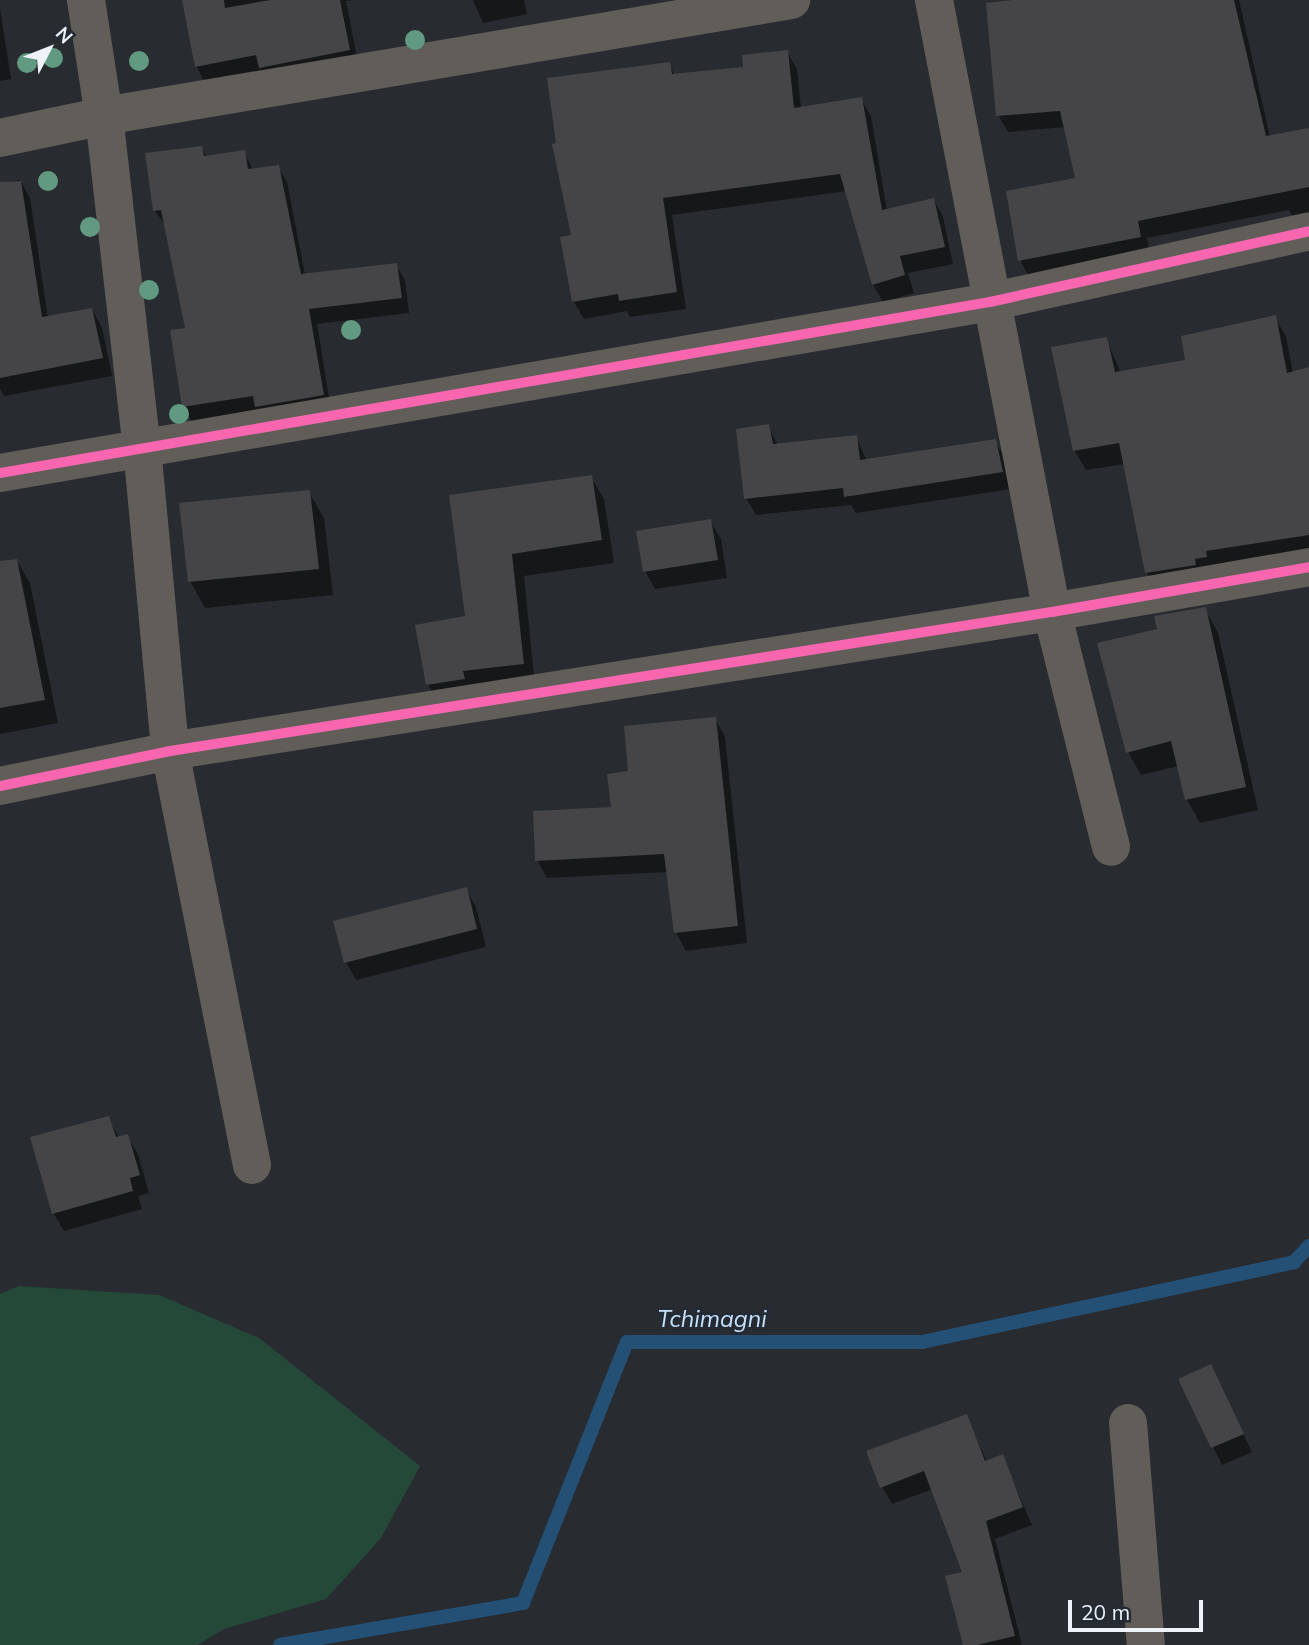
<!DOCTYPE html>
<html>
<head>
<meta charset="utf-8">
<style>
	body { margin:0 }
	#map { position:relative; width:1309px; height:1645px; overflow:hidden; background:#282c30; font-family:Mulish,sans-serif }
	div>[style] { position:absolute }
	.green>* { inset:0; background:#254939 }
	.shadow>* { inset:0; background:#0007 }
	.stream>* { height:14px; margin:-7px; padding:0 7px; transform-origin:7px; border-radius:7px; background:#255076 }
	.building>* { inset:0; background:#454548 }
	.minor>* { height:38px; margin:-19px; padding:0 19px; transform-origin:19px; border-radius:19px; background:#615e5a }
	.cycleway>* { height:10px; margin:-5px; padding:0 5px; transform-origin:5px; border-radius:5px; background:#f766af }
	.trees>* { width:20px; height:20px; margin:-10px; border-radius:50%; background:#619981 }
	span { translate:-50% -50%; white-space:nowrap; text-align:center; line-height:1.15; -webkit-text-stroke:5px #242b34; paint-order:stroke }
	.water-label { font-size:23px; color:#c7e2fc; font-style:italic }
	.north { position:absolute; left:14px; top:14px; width:70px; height:70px; -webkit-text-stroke:5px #242b34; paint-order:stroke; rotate:48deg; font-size:19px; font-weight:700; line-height:28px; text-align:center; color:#eef2f9 }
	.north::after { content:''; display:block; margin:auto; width:24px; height:32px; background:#eef2f9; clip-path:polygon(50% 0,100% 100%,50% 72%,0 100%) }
	.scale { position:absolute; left:1068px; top:1600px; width:135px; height:32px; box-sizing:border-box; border:4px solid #eef2f9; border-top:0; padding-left:9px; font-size:21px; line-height:24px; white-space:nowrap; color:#eef2f9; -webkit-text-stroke:5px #242b34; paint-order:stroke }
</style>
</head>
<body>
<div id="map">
	<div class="green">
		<i style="clip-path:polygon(19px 1286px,159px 1295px,259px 1338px,420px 1466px,381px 1538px,326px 1599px,224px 1629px,197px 1645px,0 1645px,0 1294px)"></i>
	</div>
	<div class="shadow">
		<i style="clip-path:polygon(184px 0,355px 0,346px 1px,359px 68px,206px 84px,196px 66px)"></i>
		<i style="clip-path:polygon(473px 0,524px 0,527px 14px,483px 23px)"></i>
		<i style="clip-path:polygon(1062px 0,1239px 0,1270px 137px,1309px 130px,1309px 227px,1299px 229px,1289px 210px,1147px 238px,1150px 254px,1029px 277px,1020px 260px,1077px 180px,1066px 127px,1008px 132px,998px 115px)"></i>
		<i style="clip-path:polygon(0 8px,11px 79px,0 81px)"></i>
		<i style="clip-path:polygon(787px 52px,797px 69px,801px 109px,861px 99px,871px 116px,887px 211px,934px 200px,943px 217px,953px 264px,908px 273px,914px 293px,883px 302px,873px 285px,847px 191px,672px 215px,686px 309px,630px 317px,627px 311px,584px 319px,574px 302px,562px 239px,573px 236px,669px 64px,675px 76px,745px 68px)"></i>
		<i style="clip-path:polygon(201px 147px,207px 157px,244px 152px,253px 170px,278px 167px,287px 182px,305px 275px,396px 265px,405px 280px,409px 313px,317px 324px,331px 410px,192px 422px,183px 406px,187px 329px,166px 226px,155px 211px)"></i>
		<i style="clip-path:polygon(20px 180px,30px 198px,48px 318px,92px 310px,102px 327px,112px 376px,4px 396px,0 389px,0 183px)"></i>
		<i style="clip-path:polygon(1275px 317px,1286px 337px,1293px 373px,1309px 369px,1309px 556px,1159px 593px,1147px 573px,1125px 464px,1086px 470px,1074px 450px,1106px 339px,1121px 373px,1187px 361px)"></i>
		<i style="clip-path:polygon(768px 426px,778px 445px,856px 437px,867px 461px,995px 441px,1005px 458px,1011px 489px,856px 513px,851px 505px,756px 515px,746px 498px)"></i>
		<i style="clip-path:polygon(591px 477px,604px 499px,614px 563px,524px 576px,535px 686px,441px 707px,428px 685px,417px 626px,467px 617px,451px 497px)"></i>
		<i style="clip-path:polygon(309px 492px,324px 518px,333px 595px,205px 608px,190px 581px)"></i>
		<i style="clip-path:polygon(710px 521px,721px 539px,727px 578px,655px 589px,645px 571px)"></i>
		<i style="clip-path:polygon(16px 559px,30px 583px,58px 723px,0 734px,0 562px)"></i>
		<i style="clip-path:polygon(1205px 609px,1218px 633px,1258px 810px,1200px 823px,1187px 800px,1179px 766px,1141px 775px,1128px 752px,1159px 630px)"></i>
		<i style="clip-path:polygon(715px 719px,725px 737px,747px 943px,686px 951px,676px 933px,668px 872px,547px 878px,537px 860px,613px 809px,630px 773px)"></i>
		<i style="clip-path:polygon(466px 889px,476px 907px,486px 947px,356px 980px,346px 962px)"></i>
		<i style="clip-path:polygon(108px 1118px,119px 1138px,127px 1136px,138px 1154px,149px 1193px,138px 1196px,142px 1209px,64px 1231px,54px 1214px,32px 1138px)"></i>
		<i style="clip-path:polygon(1211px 1367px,1252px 1452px,1222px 1465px,1180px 1380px)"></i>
		<i style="clip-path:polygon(966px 1416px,987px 1462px,1002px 1456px,1032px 1525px,995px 1539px,1022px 1645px,965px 1645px,964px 1573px,933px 1489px,892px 1504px,882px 1487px)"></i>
	</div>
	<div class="stream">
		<i style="left:280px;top:1645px;width:247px;rotate:-9.8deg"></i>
		<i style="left:523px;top:1603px;width:281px;rotate:-68.3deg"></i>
		<i style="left:627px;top:1342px;width:295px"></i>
		<i style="left:922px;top:1342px;width:381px;rotate:-12.1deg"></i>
		<i style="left:1294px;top:1262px;width:22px;rotate:-47deg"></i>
	</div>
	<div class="building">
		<i style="clip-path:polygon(182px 0,224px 0,225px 8px,270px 0,340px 0,350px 50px,259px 68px,256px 55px,195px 67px)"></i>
		<i style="clip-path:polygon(1013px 0,1234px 0,1266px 136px,1309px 128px,1309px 187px,1138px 221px,1141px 237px,1018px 261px,1006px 191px,1075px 178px,1060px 111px,996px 116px,986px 3px)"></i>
		<i style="clip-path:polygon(788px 50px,794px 108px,862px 97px,882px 210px,934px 198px,945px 247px,900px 256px,905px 275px,872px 285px,840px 174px,663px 198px,677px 292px,619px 301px,618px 294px,572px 302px,560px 237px,571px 235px,552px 144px,556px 143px,547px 78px,670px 62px,672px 74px,743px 67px,742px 55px)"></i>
		<i style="clip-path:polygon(202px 146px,204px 156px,245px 150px,248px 169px,279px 165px,301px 274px,397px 263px,402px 298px,309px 309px,324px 395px,255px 407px,253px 396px,182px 407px,170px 330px,185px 328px,161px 210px,153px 211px,145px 153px)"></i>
		<i style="clip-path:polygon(21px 181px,42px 317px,92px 308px,103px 358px,0 378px,0 182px)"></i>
		<i style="clip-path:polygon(1276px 315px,1287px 373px,1309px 367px,1309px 535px,1206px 551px,1207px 557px,1195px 559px,1196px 565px,1145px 573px,1119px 443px,1073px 451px,1051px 347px,1107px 337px,1115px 372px,1185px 360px,1181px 336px)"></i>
		<i style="clip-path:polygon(769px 424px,773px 444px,857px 435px,860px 460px,996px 439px,1003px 472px,844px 497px,843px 488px,744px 499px,736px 429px)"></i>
		<i style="clip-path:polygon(592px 475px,602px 540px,512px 554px,524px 664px,463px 671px,465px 679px,426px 685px,415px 625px,465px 616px,449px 495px)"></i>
		<i style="clip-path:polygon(310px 490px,319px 569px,188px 582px,179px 503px)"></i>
		<i style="clip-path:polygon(711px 519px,718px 560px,643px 572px,636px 531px)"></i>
		<i style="clip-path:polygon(17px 559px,45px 700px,0 708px,0 561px)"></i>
		<i style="clip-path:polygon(1206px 607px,1246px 787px,1185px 800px,1171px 741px,1126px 753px,1097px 643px,1157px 629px,1154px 616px)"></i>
		<i style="clip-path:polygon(716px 717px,738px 926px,674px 933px,664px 854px,535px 861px,533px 811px,611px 807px,607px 774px,628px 771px,624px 726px)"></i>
		<i style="clip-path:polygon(467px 887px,477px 929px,344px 963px,333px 921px)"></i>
		<i style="clip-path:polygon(109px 1116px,116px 1137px,128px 1134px,140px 1175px,130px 1178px,133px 1191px,52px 1214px,30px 1137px)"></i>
		<i style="clip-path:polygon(1211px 1364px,1244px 1434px,1211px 1448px,1178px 1379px)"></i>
		<i style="clip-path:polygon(967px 1414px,985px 1461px,1003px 1454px,1023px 1507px,986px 1521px,1015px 1636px,977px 1645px,963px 1645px,945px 1576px,962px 1572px,924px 1471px,880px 1488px,866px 1451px)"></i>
	</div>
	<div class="minor">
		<i style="left:86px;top:0;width:117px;rotate:81.2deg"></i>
		<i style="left:104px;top:116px;width:333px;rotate:83.5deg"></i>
		<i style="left:142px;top:447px;width:305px;rotate:84.7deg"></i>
		<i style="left:170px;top:751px;width:422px;rotate:78.8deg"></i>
		<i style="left:934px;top:0;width:623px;rotate:79.09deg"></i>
		<i style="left:1052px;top:612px;width:242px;rotate:75.9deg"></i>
		<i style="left:0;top:138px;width:106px;rotate:-11.9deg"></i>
		<i style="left:104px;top:116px;width:697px;rotate:-9.58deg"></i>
		<i style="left:0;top:473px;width:1005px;rotate:-9.8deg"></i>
		<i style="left:990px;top:302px;width:327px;rotate:-12.5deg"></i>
		<i style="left:0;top:786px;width:174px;rotate:-11.6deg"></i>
		<i style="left:170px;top:751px;width:893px;rotate:-8.96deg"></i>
		<i style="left:1052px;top:612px;width:261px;rotate:-9.9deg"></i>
		<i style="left:1128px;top:1423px;width:223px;rotate:85.4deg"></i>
	</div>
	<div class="cycleway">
		<i style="left:0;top:473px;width:1005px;rotate:-9.8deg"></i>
		<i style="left:990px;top:302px;width:327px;rotate:-12.5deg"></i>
		<i style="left:0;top:786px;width:174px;rotate:-11.6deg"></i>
		<i style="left:170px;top:751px;width:893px;rotate:-8.96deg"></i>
		<i style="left:1052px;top:612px;width:261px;rotate:-9.9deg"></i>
	</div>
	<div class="trees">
		<i style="left:415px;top:40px"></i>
		<i style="left:53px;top:58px"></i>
		<i style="left:139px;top:61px"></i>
		<i style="left:27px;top:63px"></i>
		<i style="left:48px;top:181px"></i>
		<i style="left:90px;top:227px"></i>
		<i style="left:149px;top:290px"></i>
		<i style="left:351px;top:330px"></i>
		<i style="left:179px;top:414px"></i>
	</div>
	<div class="water-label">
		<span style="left:712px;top:1319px">Tchimagni</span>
	</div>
	<div class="north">N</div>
	<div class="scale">20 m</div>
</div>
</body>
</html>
